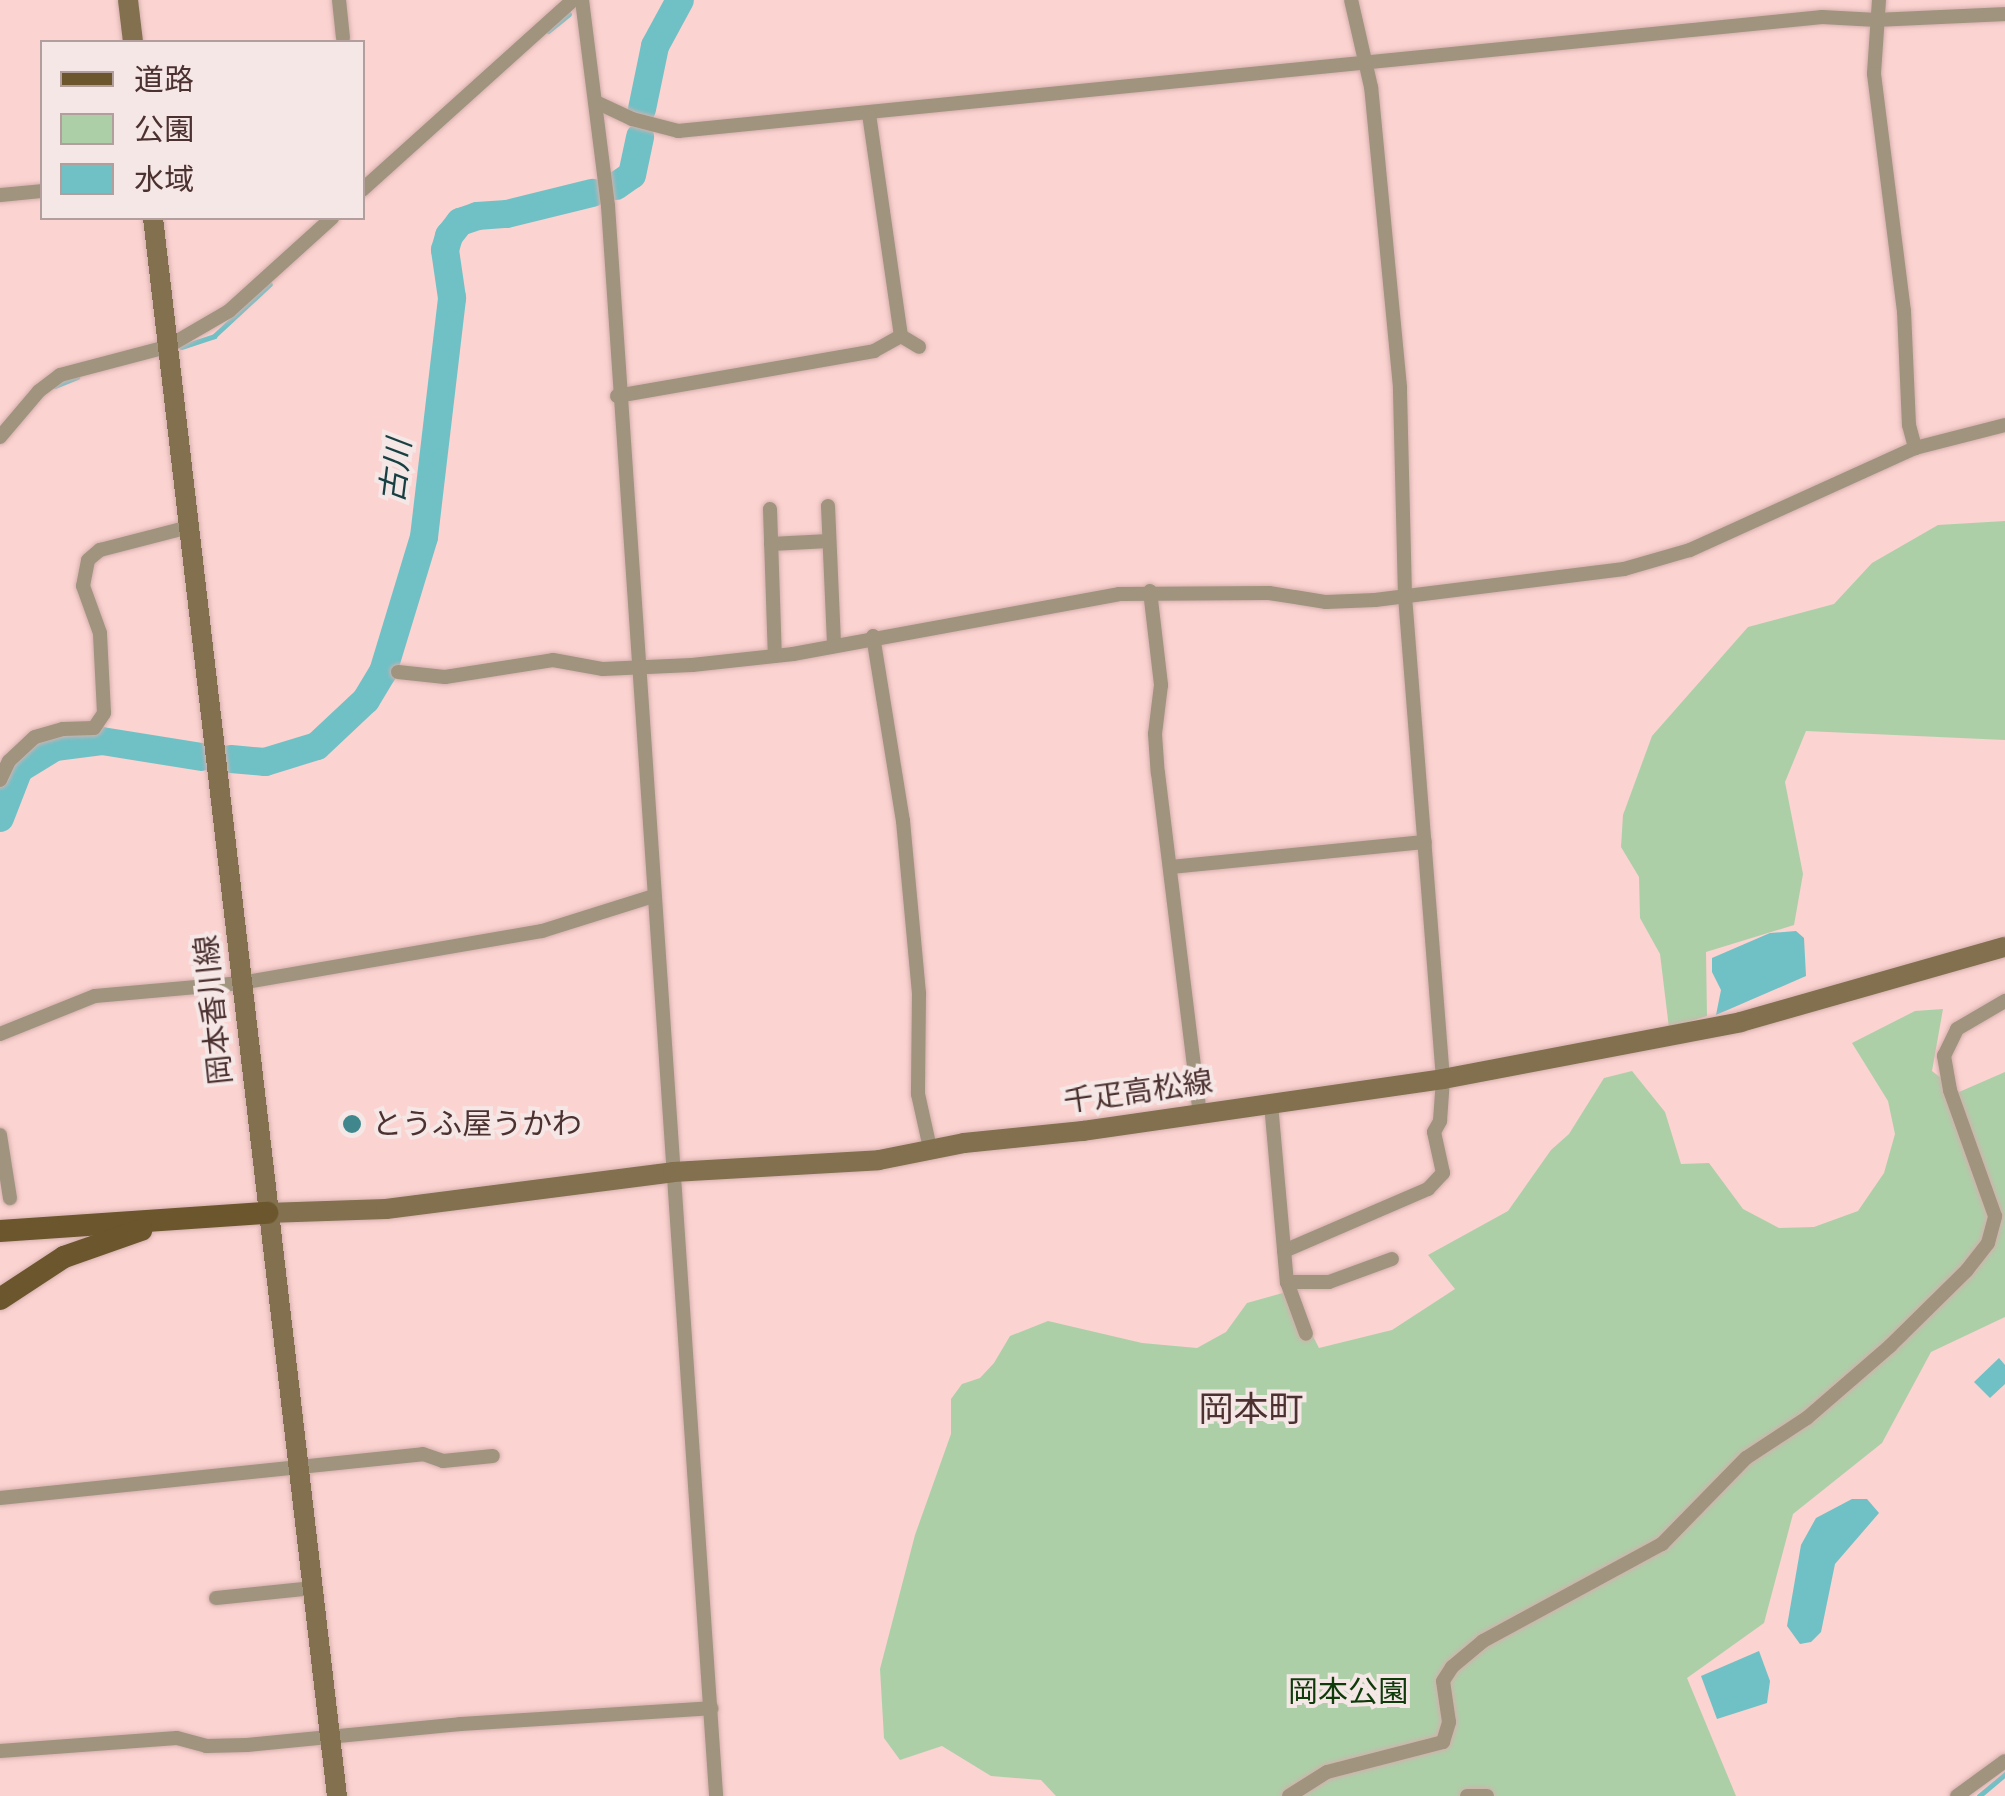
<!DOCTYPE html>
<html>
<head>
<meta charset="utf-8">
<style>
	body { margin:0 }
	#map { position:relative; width:2005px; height:1796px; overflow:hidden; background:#fbd3d0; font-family:Poppins,"Noto Sans JP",sans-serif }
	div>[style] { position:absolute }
	.green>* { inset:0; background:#adcfa8 }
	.water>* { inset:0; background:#6fc1c6 }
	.stream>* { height:5px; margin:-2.5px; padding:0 2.5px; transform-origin:2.5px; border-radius:2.5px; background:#6fc1c6 }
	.river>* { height:28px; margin:-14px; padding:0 14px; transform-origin:14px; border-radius:14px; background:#6fc1c6 }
	.roads { filter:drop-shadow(0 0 2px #d4afad) drop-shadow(0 0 2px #d4afad) }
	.minor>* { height:14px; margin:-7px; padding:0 7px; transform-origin:7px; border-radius:7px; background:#a0947e }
	.secondary>* { height:20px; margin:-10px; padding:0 10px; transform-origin:10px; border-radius:10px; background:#82704f }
	.primary>* { height:22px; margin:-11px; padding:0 11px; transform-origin:11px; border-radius:11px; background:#6c562d }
	.dots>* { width:28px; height:28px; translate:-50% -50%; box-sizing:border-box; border:5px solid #f5e7e6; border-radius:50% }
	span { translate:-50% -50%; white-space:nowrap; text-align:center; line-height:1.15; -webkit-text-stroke:8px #f5e7e6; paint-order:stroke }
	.street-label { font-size:30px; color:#4b3130 }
	.poi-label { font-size:30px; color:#4b3130 }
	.left { translate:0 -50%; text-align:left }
	.park-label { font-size:30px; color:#0f3a0a }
	.water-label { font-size:32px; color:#183f42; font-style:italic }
	.quarter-label { font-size:35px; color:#4b3130 }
	.legend { position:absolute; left:40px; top:40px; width:325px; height:180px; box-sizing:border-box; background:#f5e7e6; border:2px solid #b19e9d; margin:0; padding:12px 18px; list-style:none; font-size:30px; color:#4b3130 }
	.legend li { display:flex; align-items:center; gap:20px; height:50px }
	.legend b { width:50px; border:2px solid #b19e9d }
</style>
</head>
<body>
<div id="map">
	<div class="green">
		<i style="clip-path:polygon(2005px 521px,2005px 740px,1806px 731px,1785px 782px,1803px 874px,1794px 925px,1706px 952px,1707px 1016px,1669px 1028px,1660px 954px,1640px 918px,1639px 877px,1621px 847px,1623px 815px,1652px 736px,1748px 627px,1834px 604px,1872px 563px,1938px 525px)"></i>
		<i style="clip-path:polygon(1943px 1009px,1932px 1071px,1959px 1092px,2005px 1072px,2005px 1317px,1931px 1352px,1882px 1443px,1793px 1514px,1764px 1623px,1687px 1678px,1736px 1796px,1056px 1796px,1041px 1780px,991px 1776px,942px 1746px,900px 1760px,884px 1738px,880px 1669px,915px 1535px,951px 1434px,951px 1399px,962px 1384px,980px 1378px,994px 1363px,1010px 1336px,1048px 1321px,1142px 1343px,1197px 1348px,1226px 1332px,1247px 1303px,1290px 1291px,1319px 1348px,1392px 1330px,1455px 1289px,1428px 1255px,1508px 1211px,1551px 1150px,1569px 1134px,1604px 1078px,1632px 1071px,1665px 1112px,1681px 1164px,1709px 1163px,1743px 1209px,1779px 1228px,1814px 1227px,1858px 1211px,1884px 1173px,1895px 1134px,1888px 1101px,1852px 1043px,1915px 1011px)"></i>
	</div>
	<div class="water">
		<i style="clip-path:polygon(1796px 931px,1804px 938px,1806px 976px,1716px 1015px,1721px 990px,1712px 972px,1712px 958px,1770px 933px)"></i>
		<i style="clip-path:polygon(1999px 1358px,2005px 1365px,2005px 1384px,1990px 1398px,1974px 1382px)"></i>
		<i style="clip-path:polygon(1852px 1499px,1867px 1499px,1879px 1513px,1835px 1564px,1821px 1632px,1811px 1642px,1800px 1644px,1787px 1626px,1801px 1545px,1816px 1518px)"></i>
		<i style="clip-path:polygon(1759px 1651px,1770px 1681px,1767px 1703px,1717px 1719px,1701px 1676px)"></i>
	</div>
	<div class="stream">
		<i style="left:548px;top:31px;width:27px;rotate:-39deg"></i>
		<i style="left:181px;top:347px;width:35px;rotate:-18deg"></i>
		<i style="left:214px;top:336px;width:76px;rotate:-42.9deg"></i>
		<i style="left:55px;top:386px;width:24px;rotate:-22deg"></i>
		<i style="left:1979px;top:1796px;width:34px;rotate:-40deg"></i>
	</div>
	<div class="river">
		<i style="left:642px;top:109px;width:64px;rotate:-78.3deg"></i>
		<i style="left:655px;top:46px;width:52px;rotate:-61.5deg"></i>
		<i style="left:616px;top:186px;width:19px;rotate:-35deg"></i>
		<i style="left:632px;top:175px;width:39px;rotate:-78deg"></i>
		<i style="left:231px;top:759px;width:34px;rotate:5deg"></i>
		<i style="left:265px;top:762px;width:54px;rotate:-17.1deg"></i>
		<i style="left:317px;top:746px;width:67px;rotate:-43.2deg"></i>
		<i style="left:366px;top:700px;width:33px;rotate:-59deg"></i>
		<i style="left:383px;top:672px;width:141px;rotate:-73.1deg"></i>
		<i style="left:424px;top:537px;width:241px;rotate:-83.3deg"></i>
		<i style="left:452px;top:298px;width:49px;rotate:-98.3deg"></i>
		<i style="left:445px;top:250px;width:15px;rotate:-74deg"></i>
		<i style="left:449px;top:236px;width:18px;rotate:-52deg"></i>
		<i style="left:460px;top:222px;width:18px;rotate:-19deg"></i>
		<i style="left:477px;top:216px;width:30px;rotate:-4deg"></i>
		<i style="left:507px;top:214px;width:88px;rotate:-13.9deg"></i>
		<i style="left:0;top:818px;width:53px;rotate:-68.8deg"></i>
		<i style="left:19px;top:769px;width:42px;rotate:-31.4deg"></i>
		<i style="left:55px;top:747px;width:47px;rotate:-7.3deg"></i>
		<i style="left:102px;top:741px;width:101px;rotate:9.1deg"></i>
	</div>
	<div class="roads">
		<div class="minor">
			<i style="left:339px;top:0;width:38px;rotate:84deg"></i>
			<i style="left:582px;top:0;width:208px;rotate:82.8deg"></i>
			<i style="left:608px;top:206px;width:1594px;rotate:86.11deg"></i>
			<i style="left:1879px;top:0;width:74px;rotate:93.9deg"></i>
			<i style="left:1874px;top:74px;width:239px;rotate:82.8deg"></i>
			<i style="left:1904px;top:311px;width:114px;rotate:87.5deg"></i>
			<i style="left:1909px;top:425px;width:24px;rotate:75deg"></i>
			<i style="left:598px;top:103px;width:38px;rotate:25deg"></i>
			<i style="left:632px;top:119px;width:48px;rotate:14.6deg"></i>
			<i style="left:678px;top:131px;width:1150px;rotate:-5.69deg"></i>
			<i style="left:1822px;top:17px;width:55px;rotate:3.1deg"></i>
			<i style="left:1877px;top:20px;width:128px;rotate:-2.7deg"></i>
			<i style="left:869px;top:114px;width:224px;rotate:81.8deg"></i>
			<i style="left:901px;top:336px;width:21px;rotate:31deg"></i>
			<i style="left:362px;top:190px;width:284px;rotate:-42deg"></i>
			<i style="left:0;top:195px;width:42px;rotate:-5.4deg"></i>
			<i style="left:617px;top:396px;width:261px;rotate:-9.9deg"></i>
			<i style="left:874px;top:351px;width:31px;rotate:-29deg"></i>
			<i style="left:0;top:437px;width:60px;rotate:-49.7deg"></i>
			<i style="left:39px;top:391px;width:26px;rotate:-37deg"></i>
			<i style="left:60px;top:375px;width:111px;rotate:-14.7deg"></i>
			<i style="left:167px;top:347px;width:72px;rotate:-30.1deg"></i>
			<i style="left:229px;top:311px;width:139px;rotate:-42.1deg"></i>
			<i style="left:828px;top:506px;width:139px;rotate:87.5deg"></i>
			<i style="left:770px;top:509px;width:147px;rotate:88.1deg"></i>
			<i style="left:771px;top:544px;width:58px;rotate:-3deg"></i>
			<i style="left:1150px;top:591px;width:95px;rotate:83.3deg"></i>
			<i style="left:1161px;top:685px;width:49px;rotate:97deg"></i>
			<i style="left:1155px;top:734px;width:39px;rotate:86deg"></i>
			<i style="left:1158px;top:773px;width:344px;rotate:83deg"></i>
			<i style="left:873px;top:636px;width:187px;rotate:80.8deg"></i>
			<i style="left:903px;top:821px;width:173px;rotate:84.7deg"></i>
			<i style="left:919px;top:993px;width:101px;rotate:90.6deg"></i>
			<i style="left:918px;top:1094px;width:55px;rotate:77.5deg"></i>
			<i style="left:398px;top:672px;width:47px;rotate:6.1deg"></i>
			<i style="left:445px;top:677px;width:109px;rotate:-8.9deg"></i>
			<i style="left:553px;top:660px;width:51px;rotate:10.2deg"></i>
			<i style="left:603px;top:669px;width:89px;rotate:-2.6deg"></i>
			<i style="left:692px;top:665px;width:102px;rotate:-6.2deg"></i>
			<i style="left:793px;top:654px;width:331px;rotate:-10.4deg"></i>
			<i style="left:1119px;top:594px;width:150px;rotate:-0.4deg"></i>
			<i style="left:1269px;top:593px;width:58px;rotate:9deg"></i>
			<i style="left:1326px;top:602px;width:49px;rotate:-2.3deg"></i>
			<i style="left:1375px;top:600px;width:251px;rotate:-7.1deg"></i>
			<i style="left:1624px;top:569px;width:69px;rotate:-16.1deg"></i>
			<i style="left:1690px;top:550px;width:247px;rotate:-24.4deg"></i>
			<i style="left:1915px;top:448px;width:93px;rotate:-14.3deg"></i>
			<i style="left:0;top:780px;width:21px;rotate:-65deg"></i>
			<i style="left:9px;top:761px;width:35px;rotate:-43deg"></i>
			<i style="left:35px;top:737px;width:29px;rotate:-16deg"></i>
			<i style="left:63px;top:729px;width:31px;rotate:-2deg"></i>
			<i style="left:94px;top:728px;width:18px;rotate:-56deg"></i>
			<i style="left:104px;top:713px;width:80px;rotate:-92.9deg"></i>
			<i style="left:100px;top:633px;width:50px;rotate:-109.9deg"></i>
			<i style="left:83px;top:586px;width:26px;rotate:-79deg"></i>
			<i style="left:88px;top:560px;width:16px;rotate:-40deg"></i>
			<i style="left:100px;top:550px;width:92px;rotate:-14.5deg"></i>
			<i style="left:1170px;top:867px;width:256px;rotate:-5.6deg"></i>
			<i style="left:0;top:1034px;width:102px;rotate:-21.8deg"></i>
			<i style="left:95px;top:996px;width:147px;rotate:-5.1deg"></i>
			<i style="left:241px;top:983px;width:305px;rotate:-9.8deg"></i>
			<i style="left:542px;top:931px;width:117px;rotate:-17.4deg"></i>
			<i style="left:1271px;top:1104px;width:179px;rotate:84.9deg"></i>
			<i style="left:1287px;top:1282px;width:55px;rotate:69.9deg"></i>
			<i style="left:0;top:1135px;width:64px;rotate:81deg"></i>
			<i style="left:1284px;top:1251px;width:157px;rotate:-23.3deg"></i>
			<i style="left:1428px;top:1189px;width:22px;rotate:-47deg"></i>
			<i style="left:1443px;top:1173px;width:42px;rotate:-102.4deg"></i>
			<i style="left:1434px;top:1132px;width:13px;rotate:-61deg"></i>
			<i style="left:1440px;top:1121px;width:42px;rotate:-85.9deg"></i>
			<i style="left:1443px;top:1079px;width:484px;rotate:-94.5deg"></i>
			<i style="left:1405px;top:596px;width:209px;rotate:-91.4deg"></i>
			<i style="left:1400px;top:387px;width:301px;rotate:-95.5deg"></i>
			<i style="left:1371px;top:87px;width:89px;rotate:-102.9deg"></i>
			<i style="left:1287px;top:1282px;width:42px"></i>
			<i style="left:1329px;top:1282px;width:67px;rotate:-20.1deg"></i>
			<i style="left:0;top:1498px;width:425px;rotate:-5.9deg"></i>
			<i style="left:423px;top:1454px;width:21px;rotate:19deg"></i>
			<i style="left:443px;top:1461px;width:50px;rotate:-5.7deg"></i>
			<i style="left:216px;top:1598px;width:98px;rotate:-5.9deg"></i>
			<i style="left:0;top:1751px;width:177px;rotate:-4.2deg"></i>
			<i style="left:177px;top:1738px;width:30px;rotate:15deg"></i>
			<i style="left:206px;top:1746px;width:41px;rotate:-1.4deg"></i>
			<i style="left:247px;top:1745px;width:214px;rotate:-5.6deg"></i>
			<i style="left:460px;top:1724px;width:252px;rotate:-3.6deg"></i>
			<i style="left:1289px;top:1796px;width:45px;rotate:-32.3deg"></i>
			<i style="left:1327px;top:1772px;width:120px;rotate:-14.5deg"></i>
			<i style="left:1443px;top:1742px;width:21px;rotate:-73deg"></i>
			<i style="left:1449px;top:1722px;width:41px;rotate:-98.3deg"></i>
			<i style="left:1443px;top:1681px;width:17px;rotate:-57deg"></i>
			<i style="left:1452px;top:1667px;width:40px;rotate:-40deg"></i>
			<i style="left:1483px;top:1641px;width:204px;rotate:-28.5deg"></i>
			<i style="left:1662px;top:1544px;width:120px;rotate:-45.7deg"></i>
			<i style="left:1746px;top:1458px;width:73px;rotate:-33.3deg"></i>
			<i style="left:1807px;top:1418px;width:110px;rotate:-40.9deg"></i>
			<i style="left:1890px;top:1346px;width:108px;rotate:-44.6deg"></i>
			<i style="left:1967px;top:1270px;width:34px;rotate:-52deg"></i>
			<i style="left:1988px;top:1243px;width:28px;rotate:-75deg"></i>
			<i style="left:1995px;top:1216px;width:134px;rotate:-109.7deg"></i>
			<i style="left:1950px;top:1090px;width:35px;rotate:-100deg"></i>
			<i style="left:1944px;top:1056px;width:30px;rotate:-64deg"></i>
			<i style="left:1957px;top:1029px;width:56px;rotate:-30.3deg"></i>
			<i style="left:1467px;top:1796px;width:20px"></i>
			<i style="left:1957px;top:1796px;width:59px;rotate:-36.1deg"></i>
		</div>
		<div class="secondary">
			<i style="left:128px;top:0;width:42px;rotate:83.2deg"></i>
			<i style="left:153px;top:218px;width:1589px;rotate:83.35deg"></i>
			<i style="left:267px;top:1213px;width:119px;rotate:-1.9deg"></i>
			<i style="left:386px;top:1209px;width:289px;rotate:-7.3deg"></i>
			<i style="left:673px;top:1172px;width:206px;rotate:-3.3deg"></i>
			<i style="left:879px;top:1160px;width:87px;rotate:-11.3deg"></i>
			<i style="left:964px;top:1143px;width:120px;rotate:-5.8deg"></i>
			<i style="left:1083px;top:1131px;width:364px;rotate:-8.2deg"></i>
			<i style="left:1443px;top:1079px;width:303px;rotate:-10.8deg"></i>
			<i style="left:1741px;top:1022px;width:274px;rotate:-15.9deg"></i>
		</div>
		<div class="primary">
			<i style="left:0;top:1231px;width:268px;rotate:-3.9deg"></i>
			<i style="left:0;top:1299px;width:77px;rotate:-33.3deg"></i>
			<i style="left:64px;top:1257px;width:82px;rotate:-19.3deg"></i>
		</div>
	</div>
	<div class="dots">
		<i style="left:352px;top:1124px;background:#3f878c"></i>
	</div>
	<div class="street-label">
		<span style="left:214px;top:1010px;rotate:-96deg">岡本香川線</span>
		<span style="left:1138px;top:1092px;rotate:-8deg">千疋高松線</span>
	</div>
	<div class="poi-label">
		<span class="left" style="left:372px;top:1124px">とうふ屋うかわ</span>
	</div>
	<div class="park-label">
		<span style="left:1348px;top:1692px">岡本公園</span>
	</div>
	<div class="water-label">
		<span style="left:396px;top:471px;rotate:-83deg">古川</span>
	</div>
	<div class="quarter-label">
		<span style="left:1251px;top:1409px">岡本町</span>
	</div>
	<ul class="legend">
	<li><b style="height:12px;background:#6c562d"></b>道路</li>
	<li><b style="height:28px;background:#adcfa8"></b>公園</li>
	<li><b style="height:28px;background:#6fc1c6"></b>水域</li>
	</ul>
</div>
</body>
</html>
